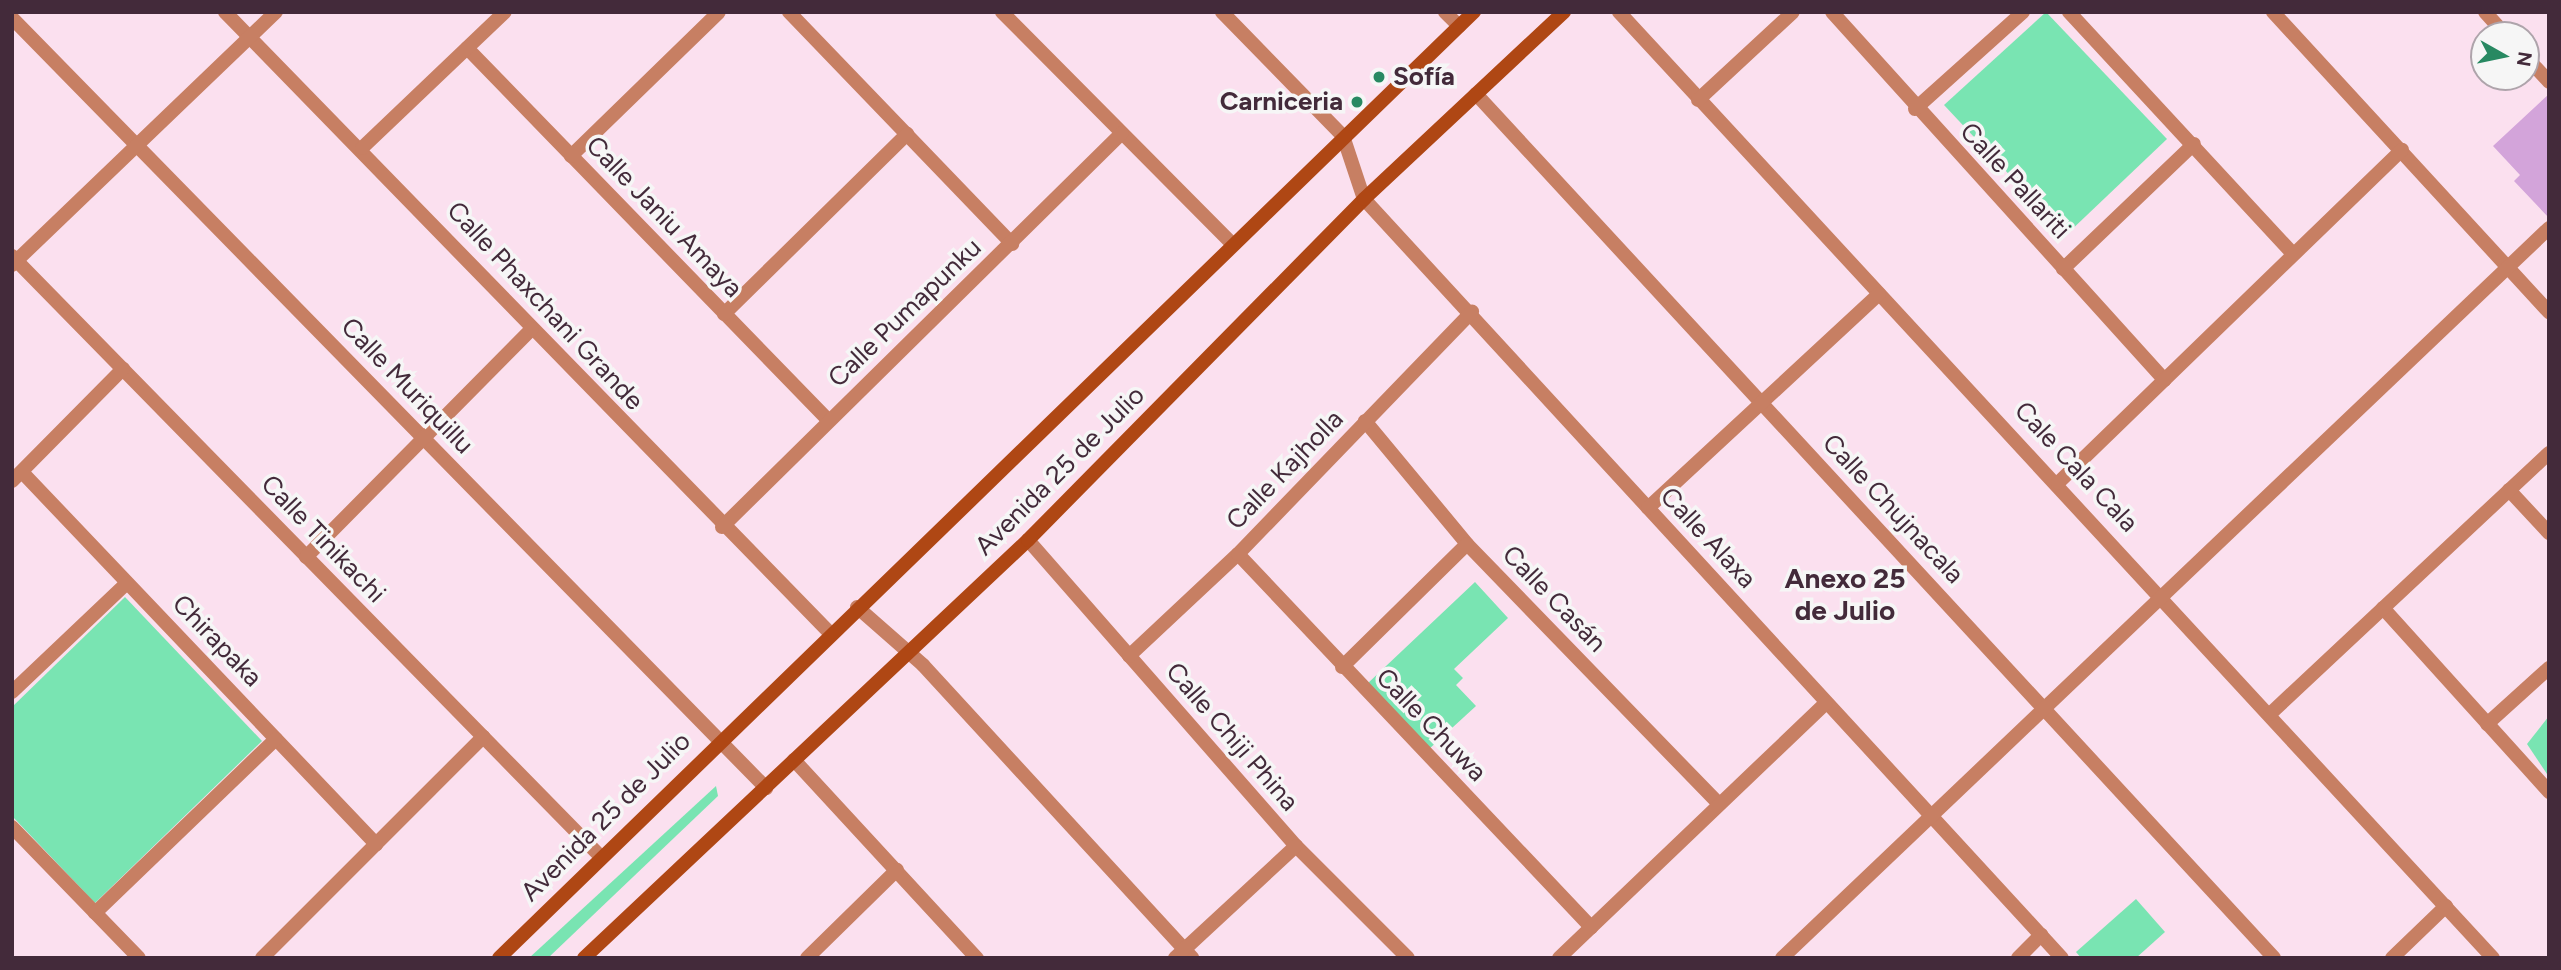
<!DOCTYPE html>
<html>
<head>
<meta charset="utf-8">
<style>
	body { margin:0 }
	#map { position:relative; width:2561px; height:970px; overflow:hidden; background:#fbe0ef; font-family:Figtree,sans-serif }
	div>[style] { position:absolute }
	.green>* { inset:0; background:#79e4b2 }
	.building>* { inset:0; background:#d3a4da }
	.minor>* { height:14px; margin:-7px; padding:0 7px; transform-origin:7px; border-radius:7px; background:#c77f63 }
	.tertiary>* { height:14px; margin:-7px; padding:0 7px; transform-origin:7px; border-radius:7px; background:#c77f63 }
	.secondary>* { height:14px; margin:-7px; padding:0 7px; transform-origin:7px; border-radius:7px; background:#af4714 }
	.dots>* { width:19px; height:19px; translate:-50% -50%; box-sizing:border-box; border:4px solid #f6f6f6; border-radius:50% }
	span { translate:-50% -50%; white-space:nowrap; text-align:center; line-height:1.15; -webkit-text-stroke:7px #f6f6f6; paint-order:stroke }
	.poi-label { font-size:26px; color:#432a3a; font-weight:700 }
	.left { translate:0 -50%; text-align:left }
	.right { translate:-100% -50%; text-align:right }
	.street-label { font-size:26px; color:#432a3a }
	.neighbourhood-label { font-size:28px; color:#432a3a; font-weight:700 }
	.frame { position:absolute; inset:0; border:14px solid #432a3a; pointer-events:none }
	.north { position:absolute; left:2470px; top:21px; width:70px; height:70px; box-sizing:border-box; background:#f6f6f6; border:2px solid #aea4ab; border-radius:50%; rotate:99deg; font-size:19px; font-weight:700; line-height:28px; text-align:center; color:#432a3a }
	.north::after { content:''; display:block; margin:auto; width:24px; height:32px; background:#288962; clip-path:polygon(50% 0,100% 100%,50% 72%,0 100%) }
</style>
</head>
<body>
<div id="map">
	<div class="green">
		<i style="clip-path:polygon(2046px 12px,2167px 139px,2066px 235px,1944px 105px)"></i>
		<i style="clip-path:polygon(1475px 582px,1508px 618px,1454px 669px,1463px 678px,1456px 685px,1476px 706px,1428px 750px,1367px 684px)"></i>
		<i style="clip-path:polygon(125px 597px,262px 741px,95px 903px,12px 816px,12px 707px)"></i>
		<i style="clip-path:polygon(2549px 716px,2549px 777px,2527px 744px)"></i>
		<i style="clip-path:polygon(716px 786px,718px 796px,548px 958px,529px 958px)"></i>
		<i style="clip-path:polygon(2136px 899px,2165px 932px,2136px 958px,2081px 958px,2076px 952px)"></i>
	</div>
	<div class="building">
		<i style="clip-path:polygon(2549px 94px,2549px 218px,2514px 181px,2520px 175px,2493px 146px)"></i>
	</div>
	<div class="minor">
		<i style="left:225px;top:12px;width:866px;rotate:45.75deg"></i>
		<i style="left:789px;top:12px;width:322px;rotate:46.1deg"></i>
		<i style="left:1002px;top:12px;width:325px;rotate:45.2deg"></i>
		<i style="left:1222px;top:12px;width:173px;rotate:45.7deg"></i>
		<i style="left:1343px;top:136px;width:66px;rotate:71.6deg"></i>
		<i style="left:1364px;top:199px;width:1031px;rotate:47.4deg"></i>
		<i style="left:1445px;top:12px;width:20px;rotate:45deg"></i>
		<i style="left:1619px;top:12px;width:1288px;rotate:47.27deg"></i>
		<i style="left:1832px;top:12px;width:496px;rotate:47.9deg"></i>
		<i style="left:2069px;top:12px;width:330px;rotate:47.2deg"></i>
		<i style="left:2273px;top:12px;width:408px;rotate:47.4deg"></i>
		<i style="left:12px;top:18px;width:1078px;rotate:45.6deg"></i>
		<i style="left:467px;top:48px;width:518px;rotate:45.86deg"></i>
		<i style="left:1476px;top:94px;width:1176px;rotate:47.27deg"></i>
		<i style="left:1698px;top:100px;width:129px;rotate:-42.8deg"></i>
		<i style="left:1915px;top:109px;width:145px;rotate:-41.9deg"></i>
		<i style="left:362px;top:148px;width:197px;rotate:-43.6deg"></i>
		<i style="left:571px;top:156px;width:206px;rotate:-44.2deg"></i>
		<i style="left:12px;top:256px;width:840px;rotate:45.58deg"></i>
		<i style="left:12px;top:265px;width:366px;rotate:-43.8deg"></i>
		<i style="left:2063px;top:269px;width:181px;rotate:-43.7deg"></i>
		<i style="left:724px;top:314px;width:257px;rotate:-44.5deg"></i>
		<i style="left:1365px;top:421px;width:160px;rotate:50.3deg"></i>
		<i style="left:1467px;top:544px;width:361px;rotate:45.9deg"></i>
		<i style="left:22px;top:472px;width:514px;rotate:46.42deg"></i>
		<i style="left:12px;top:481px;width:158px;rotate:-45.3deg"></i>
		<i style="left:2058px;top:483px;width:479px;rotate:-44.1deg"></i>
		<i style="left:2509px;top:490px;width:59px;rotate:47.1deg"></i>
		<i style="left:1648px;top:508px;width:315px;rotate:-42.8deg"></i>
		<i style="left:722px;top:527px;width:561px;rotate:-44.57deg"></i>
		<i style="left:1028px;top:540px;width:407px;rotate:48.8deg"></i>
		<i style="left:1296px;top:846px;width:158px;rotate:45deg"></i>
		<i style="left:1238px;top:554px;width:514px;rotate:46.58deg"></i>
		<i style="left:306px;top:557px;width:321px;rotate:-45.3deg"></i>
		<i style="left:857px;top:607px;width:88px;rotate:41.3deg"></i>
		<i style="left:923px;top:665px;width:398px;rotate:47.4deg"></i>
		<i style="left:2383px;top:608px;width:248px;rotate:47.9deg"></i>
		<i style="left:1129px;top:656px;width:149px;rotate:-43.1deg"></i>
		<i style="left:1238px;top:554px;width:337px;rotate:-46deg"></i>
		<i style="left:1342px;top:667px;width:175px;rotate:-44.5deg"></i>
		<i style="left:12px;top:692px;width:158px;rotate:-43.5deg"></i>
		<i style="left:2270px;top:714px;width:382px;rotate:-43.1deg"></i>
		<i style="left:2487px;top:724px;width:84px;rotate:-42.1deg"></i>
		<i style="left:794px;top:760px;width:270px;rotate:47.3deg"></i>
		<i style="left:12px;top:827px;width:182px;rotate:45.9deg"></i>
		<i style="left:95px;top:913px;width:251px;rotate:-43.9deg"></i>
		<i style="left:262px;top:958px;width:313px;rotate:-45deg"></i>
		<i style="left:807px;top:958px;width:126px;rotate:-44.4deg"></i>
		<i style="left:1175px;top:958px;width:165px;rotate:-42.8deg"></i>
		<i style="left:1559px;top:958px;width:369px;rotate:-43.7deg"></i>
		<i style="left:2018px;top:958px;width:33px;rotate:-45deg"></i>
		<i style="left:2392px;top:958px;width:75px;rotate:-43.9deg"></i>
	</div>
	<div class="tertiary">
		<i style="left:2485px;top:12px;width:31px;rotate:48deg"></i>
		<i style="left:2526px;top:57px;width:34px;rotate:47deg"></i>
		<i style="left:1782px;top:958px;width:1059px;rotate:-43.58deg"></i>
	</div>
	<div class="secondary">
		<i style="left:499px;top:958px;width:1359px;rotate:-44.14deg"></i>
		<i style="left:584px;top:958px;width:610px;rotate:-43.27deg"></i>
		<i style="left:1028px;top:540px;width:479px;rotate:-45.4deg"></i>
		<i style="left:1364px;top:199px;width:274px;rotate:-43.1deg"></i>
	</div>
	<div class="dots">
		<i style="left:1379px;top:77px;background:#288962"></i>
		<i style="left:1357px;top:102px;background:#288962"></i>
	</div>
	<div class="poi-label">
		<span class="left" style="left:1393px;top:77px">Sofía</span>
		<span class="right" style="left:1343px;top:102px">Carniceria</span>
	</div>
	<div class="street-label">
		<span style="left:2015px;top:181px;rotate:47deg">Calle Pallariti</span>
		<span style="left:664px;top:217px;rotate:46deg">Calle Janiu Amaya</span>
		<span style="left:545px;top:306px;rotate:47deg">Calle Phaxchani Grande</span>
		<span style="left:905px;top:313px;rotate:-44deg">Calle Pumapunku</span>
		<span style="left:407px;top:386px;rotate:46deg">Calle Muriquillu</span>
		<span style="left:2076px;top:467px;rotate:47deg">Cale Cala Cala</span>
		<span style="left:1285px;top:470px;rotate:-46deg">Calle Kajholla</span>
		<span style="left:1060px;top:471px;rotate:-45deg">Avenida 25 de Julio</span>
		<span style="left:1893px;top:509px;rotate:47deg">Calle Chujnacala</span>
		<span style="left:1708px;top:538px;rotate:47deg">Calle Alaxa</span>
		<span style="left:323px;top:539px;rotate:46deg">Calle Tinikachi</span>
		<span style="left:1554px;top:599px;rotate:46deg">Calle Casán</span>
		<span style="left:217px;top:641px;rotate:46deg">Chirapaka</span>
		<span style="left:1431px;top:725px;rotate:46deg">Calle Chuwa</span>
		<span style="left:1232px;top:737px;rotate:49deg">Calle Chiji Phina</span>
		<span style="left:606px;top:817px;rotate:-45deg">Avenida 25 de Julio</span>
	</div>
	<div class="neighbourhood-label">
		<span style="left:1845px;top:594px">Anexo 25<br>de Julio</span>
	</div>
	<div class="frame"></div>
	<div class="north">N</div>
</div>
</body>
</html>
